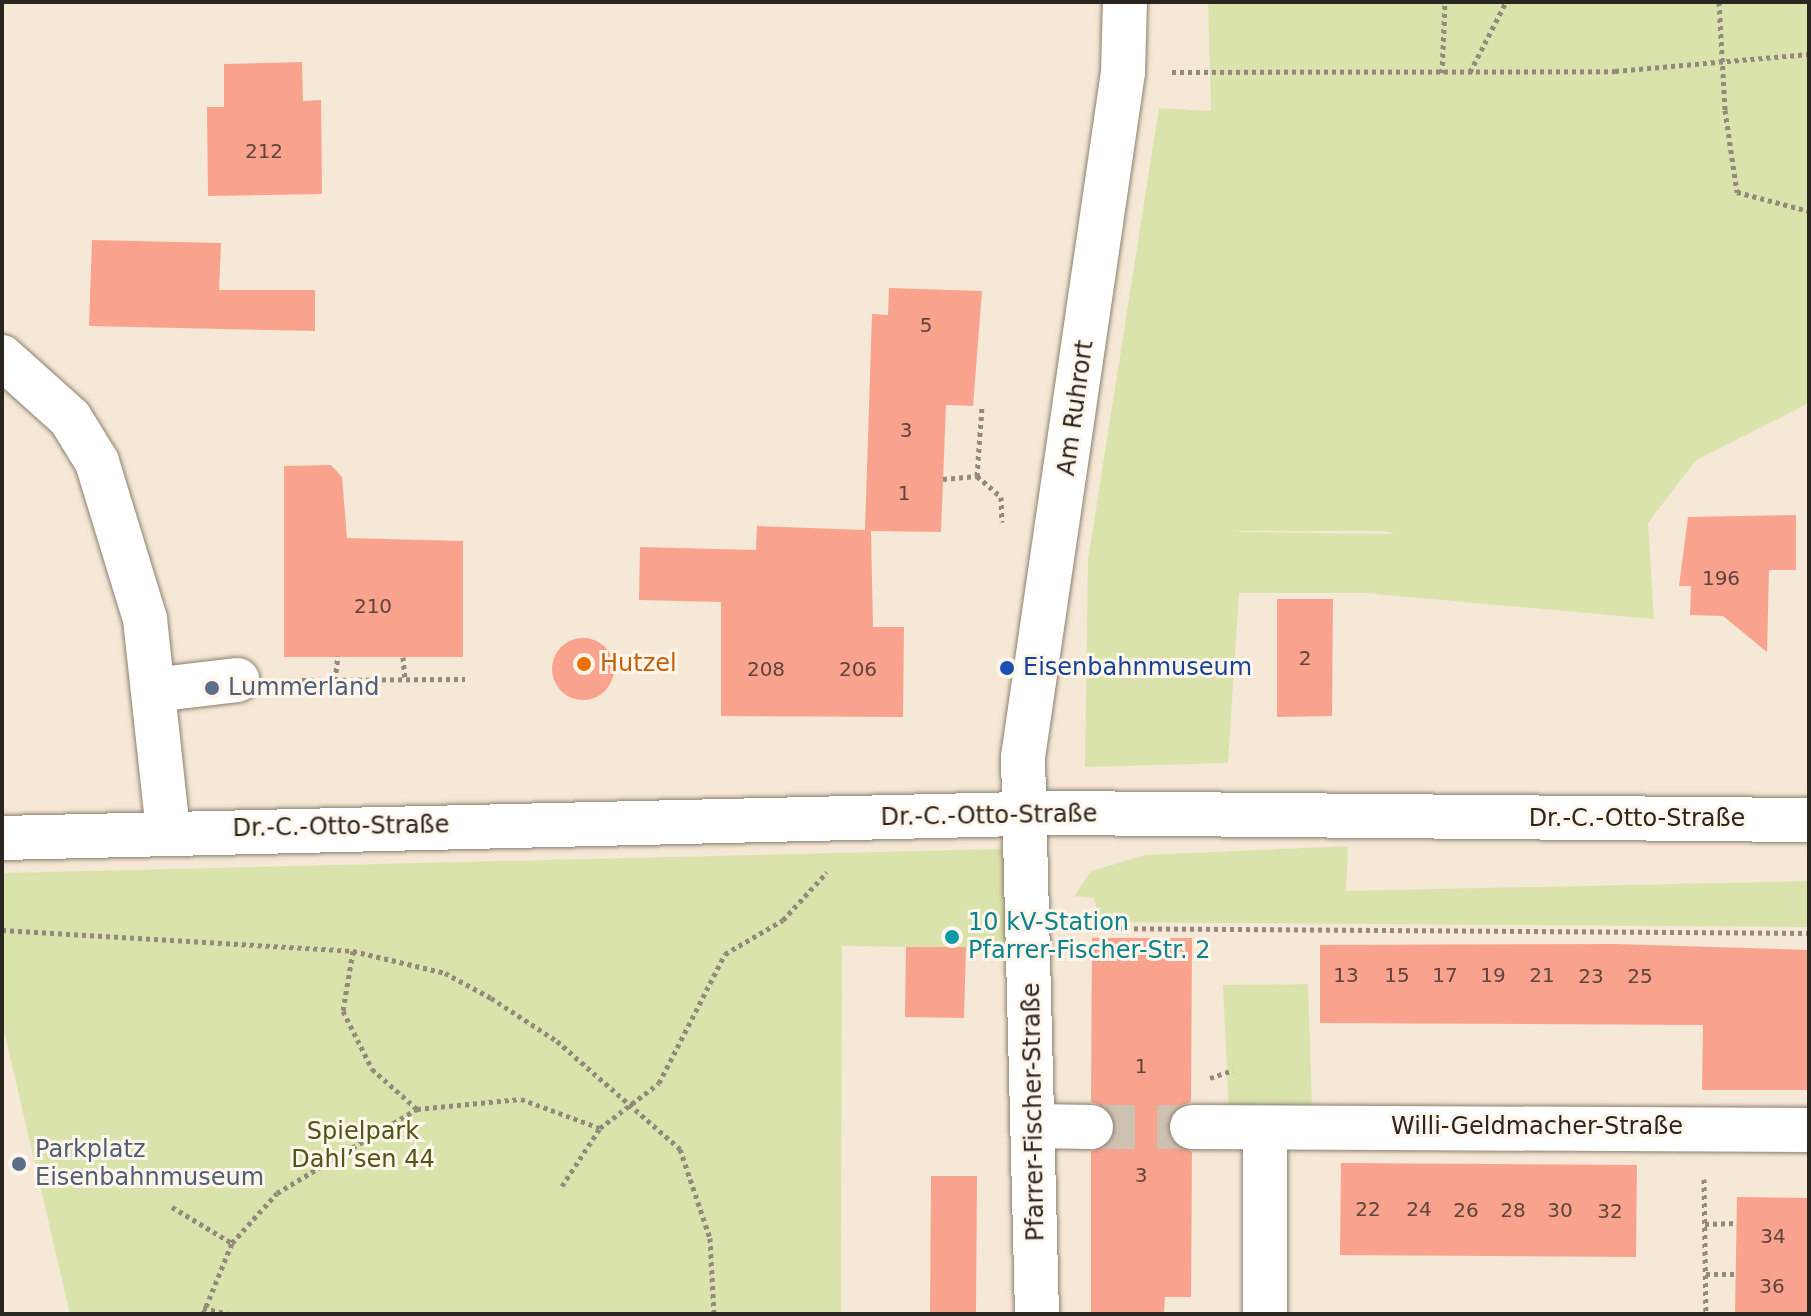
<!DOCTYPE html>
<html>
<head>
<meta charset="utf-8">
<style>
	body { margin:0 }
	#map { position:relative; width:1811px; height:1316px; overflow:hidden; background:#f6e8d6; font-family:"DejaVu Sans",sans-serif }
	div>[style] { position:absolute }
	.green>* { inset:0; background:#dae3ab }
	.building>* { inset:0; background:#f9a28d }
	.round { border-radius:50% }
	.minor-tunnel>* { height:44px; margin-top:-22px; transform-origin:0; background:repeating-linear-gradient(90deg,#cdc1b1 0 44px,transparent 0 66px) }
	.path>* { height:5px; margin-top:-2.5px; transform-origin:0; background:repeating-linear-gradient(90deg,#93897c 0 4px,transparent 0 8px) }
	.roads { filter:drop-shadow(0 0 2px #8c7f6f) drop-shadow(0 0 2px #8c7f6f) }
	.minor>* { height:44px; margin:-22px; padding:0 22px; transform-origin:22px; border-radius:22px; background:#fff }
	.path-bridge>* { height:5px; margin-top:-2.5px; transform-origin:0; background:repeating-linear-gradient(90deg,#93897c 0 4px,transparent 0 8px) }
	.dots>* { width:22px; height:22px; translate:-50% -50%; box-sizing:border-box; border:4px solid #fff6eb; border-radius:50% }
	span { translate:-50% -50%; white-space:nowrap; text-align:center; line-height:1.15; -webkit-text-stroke:6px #fff6eb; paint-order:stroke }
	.number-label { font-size:20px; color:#5e443a }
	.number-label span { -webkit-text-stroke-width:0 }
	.street-label { font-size:24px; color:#2b251f }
	.food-label { font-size:24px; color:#c56008 }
	.left { translate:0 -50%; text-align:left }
	.transit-label { font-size:24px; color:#164399 }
	.service-label { font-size:24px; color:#4e5e75 }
	.culture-label { font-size:24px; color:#0d838f }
	.park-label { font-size:24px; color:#4f5518 }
	.frame { position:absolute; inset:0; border:4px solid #2b251f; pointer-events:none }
</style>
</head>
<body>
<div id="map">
	<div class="green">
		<i style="clip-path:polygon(evenodd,1208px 2px,1809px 2px,1809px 403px,1696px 460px,1648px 523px,1654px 619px,1364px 593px,1239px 593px,1228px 763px,1085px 767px,1088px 560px,1159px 108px,1211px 111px,1208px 2px,1238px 531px,1383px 531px,1396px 534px,1239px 532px,1238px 531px)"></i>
		<i style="clip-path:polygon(1348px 846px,1346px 891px,1809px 881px,1809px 927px,1100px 922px,1094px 898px,1074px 896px,1091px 871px,1146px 855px)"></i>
		<i style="clip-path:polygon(1004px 849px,1005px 948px,842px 946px,841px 1314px,70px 1314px,2px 1022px,2px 873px)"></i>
		<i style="clip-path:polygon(1308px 984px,1312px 1108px,1229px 1112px,1223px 985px)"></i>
	</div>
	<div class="building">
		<i style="clip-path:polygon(302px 62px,303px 101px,321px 100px,322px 194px,208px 196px,207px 107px,224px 107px,224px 64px)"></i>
		<i style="clip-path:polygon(92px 240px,221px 243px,219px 290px,315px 290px,315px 331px,89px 326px)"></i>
		<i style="clip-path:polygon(889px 288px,982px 291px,973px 406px,946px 405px,941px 532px,871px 531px,873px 627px,904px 627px,903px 717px,721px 716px,721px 602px,639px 600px,640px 547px,756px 550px,757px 526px,865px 530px,872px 314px,888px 315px)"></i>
		<i style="clip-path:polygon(331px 465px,342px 477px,347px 538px,463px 541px,463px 657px,284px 657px,284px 466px)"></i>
		<i style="clip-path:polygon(1796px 515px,1796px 570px,1769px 570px,1767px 652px,1723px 616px,1690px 615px,1691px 586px,1679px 586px,1688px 517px)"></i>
		<i style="clip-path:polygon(1277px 599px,1333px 599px,1332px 716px,1277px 717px)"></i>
		<i class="round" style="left:552px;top:638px;width:62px;height:62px"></i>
		<i style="clip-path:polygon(1092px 938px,1192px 938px,1191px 1102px,1179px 1106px,1167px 1126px,1171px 1140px,1192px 1152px,1191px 1297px,1165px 1297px,1164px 1314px,1091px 1314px,1091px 1152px,1112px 1140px,1116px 1127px,1104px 1106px,1091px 1102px)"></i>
		<i style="clip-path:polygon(1615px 944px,1809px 950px,1809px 1090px,1702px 1090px,1703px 1025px,1320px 1023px,1320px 945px)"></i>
		<i style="clip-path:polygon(906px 947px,966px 947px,964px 1018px,905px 1017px)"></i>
		<i style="clip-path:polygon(1341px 1163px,1637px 1165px,1636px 1257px,1340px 1255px)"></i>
		<i style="clip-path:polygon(931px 1176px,977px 1176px,976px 1314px,930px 1314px)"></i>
		<i style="clip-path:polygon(1737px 1197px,1809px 1198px,1809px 1314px,1735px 1314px)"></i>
	</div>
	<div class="minor-tunnel">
		<i style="left:1091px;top:1127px;width:101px"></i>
	</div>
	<div class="path">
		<i style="left:1172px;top:72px;width:443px;rotate:-0.1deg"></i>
		<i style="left:1615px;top:71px;width:195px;rotate:-5deg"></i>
		<i style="left:1470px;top:72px;width:79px;rotate:-62.8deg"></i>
		<i style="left:1442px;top:73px;width:71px;rotate:-87.6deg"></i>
		<i style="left:1725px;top:110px;width:83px;rotate:81.7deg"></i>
		<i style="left:1737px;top:192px;width:74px;rotate:14.8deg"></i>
		<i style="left:977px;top:476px;width:69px;rotate:-85.9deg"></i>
		<i style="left:943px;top:479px;width:34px;rotate:-5deg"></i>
		<i style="left:977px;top:476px;width:32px;rotate:41deg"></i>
		<i style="left:1001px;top:497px;width:25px;rotate:88deg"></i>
		<i style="left:403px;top:657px;width:22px;rotate:85deg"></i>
		<i style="left:286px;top:680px;width:179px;rotate:-0.3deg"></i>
		<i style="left:335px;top:680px;width:24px;rotate:-83deg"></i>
		<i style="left:1078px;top:928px;width:731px;rotate:0.39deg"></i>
		<i style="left:2px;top:930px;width:352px;rotate:3.4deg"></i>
		<i style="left:353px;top:951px;width:95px;rotate:13.4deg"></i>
		<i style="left:445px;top:973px;width:52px;rotate:28.5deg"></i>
		<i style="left:491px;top:998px;width:79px;rotate:33.1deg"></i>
		<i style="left:557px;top:1041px;width:164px;rotate:41.3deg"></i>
		<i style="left:680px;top:1149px;width:94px;rotate:71.4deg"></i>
		<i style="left:710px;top:1238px;width:76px;rotate:87deg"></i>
		<i style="left:353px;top:951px;width:61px;rotate:99.5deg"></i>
		<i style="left:343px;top:1011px;width:65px;rotate:63.4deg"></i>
		<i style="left:372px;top:1069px;width:60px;rotate:41.6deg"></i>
		<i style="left:1210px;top:1078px;width:24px;rotate:-19deg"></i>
		<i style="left:1704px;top:1179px;width:135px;rotate:89.2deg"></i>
		<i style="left:562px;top:1186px;width:69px;rotate:-56.8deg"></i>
		<i style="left:600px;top:1128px;width:74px;rotate:-37.3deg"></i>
		<i style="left:659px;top:1083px;width:145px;rotate:-62.9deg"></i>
		<i style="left:725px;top:954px;width:67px;rotate:-30.4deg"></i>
		<i style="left:783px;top:920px;width:65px;rotate:-47.5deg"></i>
		<i style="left:172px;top:1207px;width:70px;rotate:31deg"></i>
		<i style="left:1705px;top:1224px;width:31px;rotate:-2deg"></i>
		<i style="left:1706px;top:1274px;width:30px"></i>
		<i style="left:203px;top:1308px;width:27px;rotate:13deg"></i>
		<i style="left:203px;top:1314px;width:77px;rotate:-67.8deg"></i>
		<i style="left:232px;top:1243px;width:67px;rotate:-48deg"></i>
		<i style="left:277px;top:1193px;width:163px;rotate:-31deg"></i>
		<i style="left:417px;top:1109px;width:104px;rotate:-5.5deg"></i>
		<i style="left:521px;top:1099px;width:84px;rotate:20.2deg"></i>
	</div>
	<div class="roads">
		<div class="minor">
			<i style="left:2px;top:357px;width:91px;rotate:41.9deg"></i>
			<i style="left:70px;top:418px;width:52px;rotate:58.5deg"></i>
			<i style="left:97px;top:462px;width:164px;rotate:73deg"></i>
			<i style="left:145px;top:619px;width:212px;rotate:83.8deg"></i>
			<i style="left:153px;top:690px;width:85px;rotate:-6.8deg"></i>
			<i style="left:2px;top:838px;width:1059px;rotate:-1.35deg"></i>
			<i style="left:1061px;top:813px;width:748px;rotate:0.54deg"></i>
			<i style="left:1036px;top:1126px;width:55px;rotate:1deg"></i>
			<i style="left:1192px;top:1127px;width:617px;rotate:0.28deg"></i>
			<i style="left:1265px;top:1128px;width:186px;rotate:90deg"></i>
			<i style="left:1037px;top:1314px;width:557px;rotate:-91.44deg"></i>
			<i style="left:1023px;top:757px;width:692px;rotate:-81.69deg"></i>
			<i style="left:1123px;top:72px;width:70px;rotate:-88.4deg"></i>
		</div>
	</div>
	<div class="path-bridge">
		<i style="left:1719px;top:2px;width:108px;rotate:86.8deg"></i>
	</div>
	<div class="dots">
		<i style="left:584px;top:664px;background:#e8710a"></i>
		<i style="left:1007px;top:668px;background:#1a4fb4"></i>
		<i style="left:212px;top:688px;background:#5c6f8a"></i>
		<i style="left:952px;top:937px;background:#0f9aa8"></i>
		<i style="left:19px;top:1164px;background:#5c6f8a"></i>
	</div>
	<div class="number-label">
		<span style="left:264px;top:151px">212</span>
		<span style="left:926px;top:325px">5</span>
		<span style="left:906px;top:430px">3</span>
		<span style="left:904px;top:493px">1</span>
		<span style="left:1721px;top:578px">196</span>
		<span style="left:373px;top:606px">210</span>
		<span style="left:1305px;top:658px">2</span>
		<span style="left:766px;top:669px">208</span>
		<span style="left:858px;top:669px">206</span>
		<span style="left:1346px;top:975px">13</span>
		<span style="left:1397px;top:975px">15</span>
		<span style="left:1445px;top:975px">17</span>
		<span style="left:1493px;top:975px">19</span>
		<span style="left:1542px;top:975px">21</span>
		<span style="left:1591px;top:976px">23</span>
		<span style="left:1640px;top:976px">25</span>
		<span style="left:1141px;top:1066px">1</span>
		<span style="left:1141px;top:1175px">3</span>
		<span style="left:1368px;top:1209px">22</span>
		<span style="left:1419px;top:1209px">24</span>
		<span style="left:1466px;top:1210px">26</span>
		<span style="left:1513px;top:1210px">28</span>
		<span style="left:1560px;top:1210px">30</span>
		<span style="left:1610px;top:1211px">32</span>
		<span style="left:1773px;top:1236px">34</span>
		<span style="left:1772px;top:1286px">36</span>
	</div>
	<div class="street-label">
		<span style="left:1076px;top:408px;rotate:-82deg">Am Ruhrort</span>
		<span style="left:989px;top:816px;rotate:-1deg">Dr.-C.-Otto-Straße</span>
		<span style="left:1637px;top:819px">Dr.-C.-Otto-Straße</span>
		<span style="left:341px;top:827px;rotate:-1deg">Dr.-C.-Otto-Straße</span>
		<span style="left:1034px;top:1112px;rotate:-91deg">Pfarrer-Fischer-Straße</span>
		<span style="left:1537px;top:1127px">Willi-Geldmacher-Straße</span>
	</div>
	<div class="food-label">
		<span class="left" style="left:600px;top:664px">Hutzel</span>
	</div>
	<div class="transit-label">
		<span class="left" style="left:1023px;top:668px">Eisenbahnmuseum</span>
	</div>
	<div class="service-label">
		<span class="left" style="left:228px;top:688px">Lummerland</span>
		<span class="left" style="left:35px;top:1164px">Parkplatz<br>Eisenbahnmuseum</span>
	</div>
	<div class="culture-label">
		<span class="left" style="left:968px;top:937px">10 kV-Station<br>Pfarrer-Fischer-Str. 2</span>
	</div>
	<div class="park-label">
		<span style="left:363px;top:1146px">Spielpark<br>Dahl’sen 44</span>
	</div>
	<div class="frame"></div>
</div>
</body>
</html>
